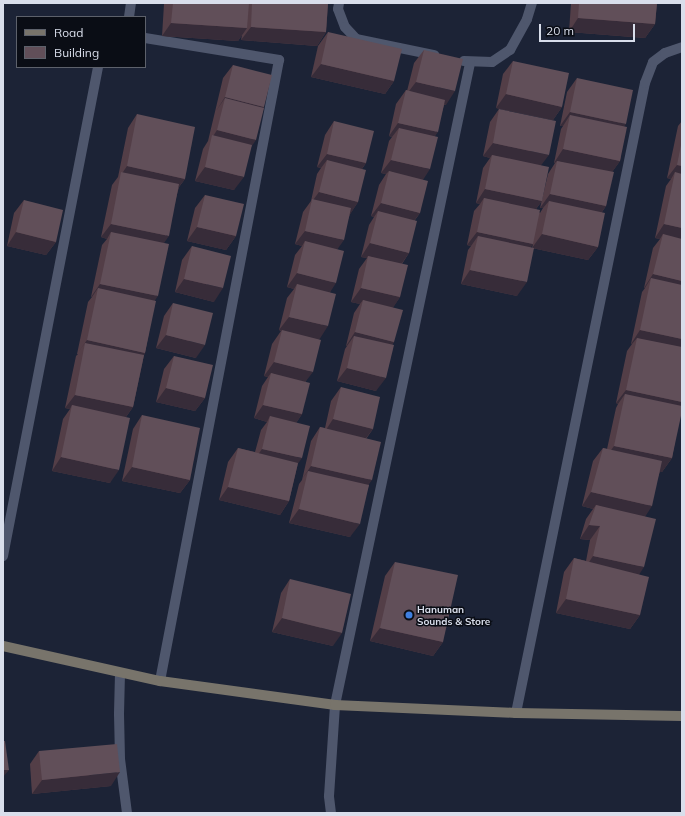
<!DOCTYPE html>
<html>
<head>
<meta charset="utf-8">
<style>
	body { margin:0 }
	#map { position:relative; width:685px; height:816px; overflow:hidden; background:#1c2336; font-family:Mulish,sans-serif }
	div>[style] { position:absolute }
	.street>* { height:10px; margin:-5px; padding:0 5px; transform-origin:5px; border-radius:5px; background:#4f576d }
	.secondary>* { height:10px; margin:-5px; padding:0 5px; transform-origin:5px; border-radius:5px; background:#78746b }
	.wall>* { inset:0; background:#533e47 }
	.shaded-wall>* { inset:0; background:#372c39 }
	.building>* { inset:0; background:#614f59 }
	.dots>* { width:11px; height:11px; translate:-50% -50%; box-sizing:border-box; border:2px solid #0a0d15; border-radius:50% }
	span { translate:-50% -50%; white-space:nowrap; text-align:center; line-height:1.15; -webkit-text-stroke:3px #0a0d15; paint-order:stroke }
	.poi-label { font-size:10px; color:#d9deeb; font-weight:700 }
	.left { translate:0 -50%; text-align:left }
	.frame { position:absolute; inset:0; border:4px solid #d9deeb; pointer-events:none }
	.legend { position:absolute; left:16px; top:16px; width:130px; height:52px; box-sizing:border-box; background:#0a0d15; border:1px solid #5d616b; margin:0; padding:5px 7px; list-style:none; font-size:12px; color:#d9deeb }
	.legend li { display:flex; align-items:center; gap:8px; height:20px }
	.legend b { width:20px; border:1px solid #5d616b }
	.scale { position:absolute; left:539px; top:24px; width:96px; height:18px; box-sizing:border-box; border:2px solid #d9deeb; border-top:0; padding-left:5px; font-size:12px; line-height:14px; white-space:nowrap; color:#d9deeb; -webkit-text-stroke:3px #0a0d15; paint-order:stroke }
</style>
</head>
<body>
<div id="map">
	<div class="street">
		<i style="left:339px;top:3px;width:6px;rotate:99deg"></i>
		<i style="left:338px;top:9px;width:19px;rotate:69deg"></i>
		<i style="left:345px;top:27px;width:16px;rotate:47deg"></i>
		<i style="left:356px;top:39px;width:80px;rotate:11.6deg"></i>
		<i style="left:129px;top:17px;width:14px;rotate:-82deg"></i>
		<i style="left:145px;top:38px;width:136px;rotate:9.3deg"></i>
		<i style="left:279px;top:60px;width:632px;rotate:100.85deg"></i>
		<i style="left:464px;top:61px;width:28px;rotate:2deg"></i>
		<i style="left:492px;top:62px;width:22px;rotate:-34deg"></i>
		<i style="left:510px;top:50px;width:35px;rotate:-61deg"></i>
		<i style="left:527px;top:19px;width:17px;rotate:-73deg"></i>
		<i style="left:3px;top:556px;width:498px;rotate:-79deg"></i>
		<i style="left:120px;top:673px;width:41px;rotate:91.4deg"></i>
		<i style="left:119px;top:714px;width:45px;rotate:88.7deg"></i>
		<i style="left:120px;top:759px;width:54px;rotate:82.6deg"></i>
		<i style="left:516px;top:713px;width:643px;rotate:-78.43deg"></i>
		<i style="left:645px;top:83px;width:22px;rotate:-69deg"></i>
		<i style="left:653px;top:62px;width:15px;rotate:-37deg"></i>
		<i style="left:665px;top:53px;width:18px;rotate:-19deg"></i>
		<i style="left:331px;top:813px;width:17px;rotate:-97deg"></i>
		<i style="left:329px;top:796px;width:91px;rotate:-86.2deg"></i>
		<i style="left:335px;top:705px;width:656px;rotate:-78.12deg"></i>
	</div>
	<div class="secondary">
		<i style="left:3px;top:646px;width:161px;rotate:12.6deg"></i>
		<i style="left:160px;top:681px;width:177px;rotate:7.8deg"></i>
		<i style="left:335px;top:705px;width:181px;rotate:2.5deg"></i>
		<i style="left:516px;top:713px;width:166px;rotate:1deg"></i>
	</div>
	<div class="wall">
		<i style="clip-path:polygon(165px 3px,328px 3px,326px 32px,317px 46px,241px 40px,242px 35px,238px 41px,162px 36px,164px 4px)"></i>
		<i style="clip-path:polygon(571px 3px,657px 3px,655px 24px,645px 38px,569px 32px)"></i>
		<i style="clip-path:polygon(328px 32px,394px 81px,385px 94px,311px 77px,318px 46px)"></i>
		<i style="clip-path:polygon(424px 50px,446px 105px,444px 105px,435px 136px,423px 179px,420px 213px,415px 220px,409px 253px,402px 264px,400px 297px,393px 307px,394px 342px,392px 345px,376px 391px,337px 381px,345px 349px,347px 346px,346px 346px,354px 313px,360px 304px,351px 302px,359px 269px,367px 258px,361px 257px,369px 225px,374px 217px,371px 216px,379px 185px,386px 174px,381px 173px,389px 141px,392px 137px,389px 136px,396px 104px,406px 90px,407px 91px,414px 63px)"></i>
		<i style="clip-path:polygon(513px 61px,562px 107px,553px 120px,496px 108px,503px 74px)"></i>
		<i style="clip-path:polygon(233px 65px,264px 107px,251px 147px,234px 190px,195px 181px,203px 149px,208px 141px,223px 78px)"></i>
		<i style="clip-path:polygon(577px 78px,624px 127px,620px 161px,612px 172px,606px 206px,602px 212px,598px 247px,588px 260px,532px 248px,533px 244px,530px 248px,517px 296px,461px 284px,468px 250px,471px 246px,467px 245px,474px 211px,480px 204px,476px 203px,483px 168px,490px 158px,483px 156px,490px 122px,499px 109px,541px 165px,542px 201px,536px 209px,540px 213px,543px 208px,540px 208px,548px 174px,555px 163px,554px 163px,561px 129px,563px 126px,560px 126px,567px 92px)"></i>
		<i style="clip-path:polygon(137px 114px,185px 179px,179px 187px,164px 243px,155px 300px,145px 353px,144px 355px,133px 407px,126px 417px,110px 483px,52px 471px,63px 419px,70px 409px,65px 408px,76px 356px,78px 354px,77px 354px,88px 302px,92px 297px,91px 297px,102px 245px,107px 239px,101px 237px,112px 185px,118px 177px,128px 128px)"></i>
		<i style="clip-path:polygon(334px 121px,366px 163px,362px 169px,358px 202px,350px 214px,337px 249px,330px 293px,319px 339px,306px 381px,302px 414px,296px 423px,298px 463px,289px 501px,280px 515px,219px 500px,228px 462px,238px 448px,255px 452px,261px 430px,267px 422px,254px 418px,262px 386px,268px 377px,264px 376px,272px 344px,281px 331px,279px 330px,287px 298px,294px 289px,287px 287px,295px 255px,302px 246px,295px 244px,303px 212px,311px 201px,317px 174px,321px 168px,317px 167px,325px 135px)"></i>
		<i style="clip-path:polygon(682px 121px,682px 405px,681px 406px,672px 458px,662px 472px,660px 471px,645px 516px,639px 575px,640px 615px,630px 629px,556px 613px,564px 572px,574px 558px,586px 561px,590px 540px,580px 539px,586px 519px,593px 509px,582px 506px,593px 461px,603px 448px,607px 449px,616px 408px,618px 404px,616px 403px,627px 351px,632px 344px,631px 344px,642px 292px,645px 288px,644px 288px,653px 248px,660px 239px,655px 238px,666px 186px,671px 179px,667px 178px,678px 126px)"></i>
		<i style="clip-path:polygon(205px 195px,236px 236px,226px 250px,187px 241px,195px 208px)"></i>
		<i style="clip-path:polygon(24px 200px,56px 242px,46px 255px,7px 246px,14px 213px)"></i>
		<i style="clip-path:polygon(192px 246px,214px 302px,175px 292px,182px 260px)"></i>
		<i style="clip-path:polygon(173px 303px,196px 358px,156px 348px,164px 316px)"></i>
		<i style="clip-path:polygon(174px 356px,205px 398px,195px 411px,156px 402px,164px 369px)"></i>
		<i style="clip-path:polygon(341px 387px,373px 429px,366px 439px,369px 485px,350px 537px,289px 523px,299px 484px,302px 480px,311px 441px,320px 427px,325px 428px,331px 401px)"></i>
		<i style="clip-path:polygon(142px 415px,190px 480px,180px 493px,122px 481px,133px 429px)"></i>
		<i style="clip-path:polygon(395px 562px,443px 642px,433px 656px,370px 641px,385px 576px)"></i>
		<i style="clip-path:polygon(290px 579px,333px 646px,272px 632px,281px 593px)"></i>
		<i style="clip-path:polygon(39px 751px,111px 786px,32px 794px,30px 764px)"></i>
	</div>
	<div class="shaded-wall">
		<i style="clip-path:polygon(578px 18px,655px 24px,645px 38px,569px 32px)"></i>
		<i style="clip-path:polygon(171px 23px,247px 28px,238px 41px,162px 36px)"></i>
		<i style="clip-path:polygon(251px 27px,326px 32px,317px 46px,241px 40px)"></i>
		<i style="clip-path:polygon(321px 64px,394px 81px,385px 94px,311px 77px)"></i>
		<i style="clip-path:polygon(416px 82px,455px 91px,446px 105px,406px 95px)"></i>
		<i style="clip-path:polygon(506px 94px,562px 107px,553px 120px,496px 108px)"></i>
		<i style="clip-path:polygon(225px 97px,264px 107px,255px 120px,225px 98px,216px 111px)"></i>
		<i style="clip-path:polygon(570px 112px,626px 124px,617px 138px,570px 115px,563px 126px,560px 126px)"></i>
		<i style="clip-path:polygon(398px 123px,438px 132px,428px 146px,399px 128px,392px 137px,389px 136px)"></i>
		<i style="clip-path:polygon(217px 130px,256px 140px,247px 153px,212px 138px)"></i>
		<i style="clip-path:polygon(493px 143px,549px 155px,539px 168px,492px 155px,490px 158px,483px 156px)"></i>
		<i style="clip-path:polygon(563px 149px,620px 161px,610px 175px,557px 161px,555px 163px,554px 163px)"></i>
		<i style="clip-path:polygon(327px 154px,366px 163px,356px 177px,327px 160px,321px 168px,317px 167px)"></i>
		<i style="clip-path:polygon(391px 160px,430px 169px,421px 183px,389px 171px,386px 174px,381px 173px)"></i>
		<i style="clip-path:polygon(677px 165px,682px 166px,682px 181px,675px 172px,671px 179px,667px 178px)"></i>
		<i style="clip-path:polygon(127px 166px,185px 179px,175px 192px,121px 175px)"></i>
		<i style="clip-path:polygon(205px 167px,244px 177px,234px 190px,195px 181px)"></i>
		<i style="clip-path:polygon(485px 189px,542px 201px,532px 214px,484px 198px,480px 204px,476px 203px)"></i>
		<i style="clip-path:polygon(319px 192px,358px 202px,349px 216px,311px 203px)"></i>
		<i style="clip-path:polygon(550px 194px,606px 206px,597px 219px,549px 201px,543px 208px,540px 208px)"></i>
		<i style="clip-path:polygon(381px 203px,420px 213px,410px 226px,378px 211px,374px 217px,371px 216px)"></i>
		<i style="clip-path:polygon(111px 224px,169px 236px,159px 250px,111px 232px,107px 239px,101px 237px)"></i>
		<i style="clip-path:polygon(664px 224px,682px 228px,682px 243px,663px 234px,660px 239px,655px 238px)"></i>
		<i style="clip-path:polygon(197px 227px,236px 236px,226px 250px,187px 241px)"></i>
		<i style="clip-path:polygon(305px 231px,344px 240px,334px 254px,305px 241px,302px 246px,295px 244px)"></i>
		<i style="clip-path:polygon(16px 232px,56px 242px,46px 255px,7px 246px)"></i>
		<i style="clip-path:polygon(477px 232px,533px 244px,524px 257px,478px 236px,471px 246px,467px 245px)"></i>
		<i style="clip-path:polygon(542px 234px,598px 247px,588px 260px,532px 248px)"></i>
		<i style="clip-path:polygon(370px 243px,409px 253px,400px 266px,368px 256px,367px 258px,361px 257px)"></i>
		<i style="clip-path:polygon(470px 270px,527px 282px,517px 296px,461px 284px)"></i>
		<i style="clip-path:polygon(297px 273px,336px 283px,327px 297px,297px 284px,294px 289px,287px 287px)"></i>
		<i style="clip-path:polygon(653px 274px,682px 281px,682px 297px,651px 278px,645px 288px,644px 288px)"></i>
		<i style="clip-path:polygon(184px 279px,223px 288px,214px 302px,175px 292px)"></i>
		<i style="clip-path:polygon(100px 284px,158px 296px,149px 309px,98px 288px,92px 297px,91px 297px)"></i>
		<i style="clip-path:polygon(361px 288px,400px 297px,391px 311px,363px 300px,360px 304px,351px 302px)"></i>
		<i style="clip-path:polygon(289px 317px,328px 326px,319px 340px,279px 330px)"></i>
		<i style="clip-path:polygon(640px 330px,682px 339px,682px 355px,637px 338px,632px 344px,631px 344px)"></i>
		<i style="clip-path:polygon(355px 332px,394px 342px,385px 355px,354px 336px,347px 346px,346px 346px)"></i>
		<i style="clip-path:polygon(166px 335px,205px 345px,196px 358px,156px 348px)"></i>
		<i style="clip-path:polygon(87px 340px,145px 353px,136px 366px,85px 343px,77px 354px)"></i>
		<i style="clip-path:polygon(274px 362px,313px 372px,303px 385px,271px 373px,268px 377px,264px 376px)"></i>
		<i style="clip-path:polygon(347px 368px,386px 378px,376px 391px,337px 381px)"></i>
		<i style="clip-path:polygon(166px 388px,205px 398px,195px 411px,156px 402px)"></i>
		<i style="clip-path:polygon(626px 390px,682px 402px,682px 405px,674px 416px,625px 394px,618px 404px,616px 403px)"></i>
		<i style="clip-path:polygon(75px 395px,133px 407px,123px 421px,72px 405px,70px 409px,65px 408px)"></i>
		<i style="clip-path:polygon(263px 405px,302px 414px,293px 428px,270px 416px,267px 422px,254px 418px)"></i>
		<i style="clip-path:polygon(333px 419px,373px 429px,363px 442px,324px 433px)"></i>
		<i style="clip-path:polygon(614px 446px,672px 458px,662px 472px,604px 460px)"></i>
		<i style="clip-path:polygon(262px 449px,302px 458px,292px 472px,253px 462px)"></i>
		<i style="clip-path:polygon(61px 457px,119px 470px,110px 483px,52px 471px)"></i>
		<i style="clip-path:polygon(311px 466px,372px 480px,362px 494px,308px 471px,302px 479px)"></i>
		<i style="clip-path:polygon(132px 467px,190px 480px,180px 493px,122px 481px)"></i>
		<i style="clip-path:polygon(228px 487px,289px 501px,280px 515px,219px 500px)"></i>
		<i style="clip-path:polygon(591px 492px,652px 506px,643px 520px,596px 505px,593px 509px,582px 506px)"></i>
		<i style="clip-path:polygon(299px 509px,360px 524px,350px 537px,289px 523px)"></i>
		<i style="clip-path:polygon(589px 525px,600px 526px,590px 540px,580px 539px)"></i>
		<i style="clip-path:polygon(593px 556px,644px 567px,635px 581px,584px 570px)"></i>
		<i style="clip-path:polygon(566px 599px,640px 615px,630px 629px,556px 613px)"></i>
		<i style="clip-path:polygon(282px 618px,342px 633px,333px 646px,272px 632px)"></i>
		<i style="clip-path:polygon(380px 628px,443px 642px,433px 656px,370px 641px)"></i>
		<i style="clip-path:polygon(3px 770px,9px 770px,3px 777px)"></i>
		<i style="clip-path:polygon(120px 772px,111px 786px,32px 794px,42px 780px)"></i>
	</div>
	<div class="building">
		<i style="clip-path:polygon(173px 3px,249px 3px,247px 28px,171px 23px)"></i>
		<i style="clip-path:polygon(252px 3px,328px 3px,326px 32px,251px 27px)"></i>
		<i style="clip-path:polygon(579px 3px,657px 3px,655px 24px,578px 18px)"></i>
		<i style="clip-path:polygon(328px 32px,402px 49px,394px 81px,321px 64px)"></i>
		<i style="clip-path:polygon(424px 50px,463px 59px,455px 91px,416px 82px)"></i>
		<i style="clip-path:polygon(513px 61px,569px 73px,562px 107px,506px 94px)"></i>
		<i style="clip-path:polygon(233px 65px,272px 75px,264px 107px,225px 97px)"></i>
		<i style="clip-path:polygon(577px 78px,633px 90px,626px 124px,570px 112px)"></i>
		<i style="clip-path:polygon(406px 90px,445px 100px,438px 132px,398px 123px)"></i>
		<i style="clip-path:polygon(225px 98px,264px 108px,256px 140px,217px 130px)"></i>
		<i style="clip-path:polygon(499px 109px,556px 121px,549px 155px,493px 143px)"></i>
		<i style="clip-path:polygon(137px 114px,195px 127px,185px 179px,127px 166px)"></i>
		<i style="clip-path:polygon(570px 115px,627px 127px,620px 161px,563px 149px)"></i>
		<i style="clip-path:polygon(334px 121px,374px 131px,366px 163px,327px 154px)"></i>
		<i style="clip-path:polygon(399px 128px,438px 137px,430px 169px,391px 160px)"></i>
		<i style="clip-path:polygon(212px 135px,252px 145px,244px 177px,205px 167px)"></i>
		<i style="clip-path:polygon(682px 140px,682px 166px,677px 165px)"></i>
		<i style="clip-path:polygon(492px 155px,549px 167px,542px 201px,485px 189px)"></i>
		<i style="clip-path:polygon(327px 160px,366px 170px,358px 202px,319px 192px)"></i>
		<i style="clip-path:polygon(557px 161px,614px 172px,606px 206px,550px 194px)"></i>
		<i style="clip-path:polygon(389px 171px,428px 181px,420px 213px,381px 203px)"></i>
		<i style="clip-path:polygon(121px 172px,179px 184px,169px 236px,111px 224px)"></i>
		<i style="clip-path:polygon(675px 172px,682px 174px,682px 228px,664px 224px)"></i>
		<i style="clip-path:polygon(205px 195px,244px 204px,236px 236px,197px 227px)"></i>
		<i style="clip-path:polygon(484px 198px,540px 210px,533px 244px,477px 232px)"></i>
		<i style="clip-path:polygon(312px 199px,351px 208px,344px 240px,305px 231px)"></i>
		<i style="clip-path:polygon(24px 200px,63px 210px,56px 242px,16px 232px)"></i>
		<i style="clip-path:polygon(549px 201px,605px 213px,598px 247px,542px 234px)"></i>
		<i style="clip-path:polygon(378px 211px,417px 221px,409px 253px,370px 243px)"></i>
		<i style="clip-path:polygon(111px 232px,169px 244px,158px 296px,100px 284px)"></i>
		<i style="clip-path:polygon(663px 234px,682px 239px,682px 281px,653px 274px)"></i>
		<i style="clip-path:polygon(478px 236px,534px 248px,527px 282px,470px 270px)"></i>
		<i style="clip-path:polygon(305px 241px,344px 251px,336px 283px,297px 273px)"></i>
		<i style="clip-path:polygon(192px 246px,231px 256px,223px 288px,184px 279px)"></i>
		<i style="clip-path:polygon(368px 256px,408px 265px,400px 297px,361px 288px)"></i>
		<i style="clip-path:polygon(651px 278px,682px 285px,682px 339px,640px 330px)"></i>
		<i style="clip-path:polygon(297px 284px,336px 294px,328px 326px,289px 317px)"></i>
		<i style="clip-path:polygon(98px 288px,156px 301px,145px 353px,87px 340px)"></i>
		<i style="clip-path:polygon(363px 300px,403px 310px,394px 342px,355px 332px)"></i>
		<i style="clip-path:polygon(173px 303px,213px 313px,205px 345px,166px 335px)"></i>
		<i style="clip-path:polygon(282px 330px,321px 340px,313px 372px,274px 362px)"></i>
		<i style="clip-path:polygon(354px 336px,394px 345px,386px 378px,347px 368px)"></i>
		<i style="clip-path:polygon(637px 338px,682px 347px,682px 402px,626px 390px)"></i>
		<i style="clip-path:polygon(85px 343px,144px 355px,133px 407px,75px 395px)"></i>
		<i style="clip-path:polygon(174px 356px,213px 365px,205px 398px,166px 388px)"></i>
		<i style="clip-path:polygon(271px 373px,310px 383px,302px 414px,263px 405px)"></i>
		<i style="clip-path:polygon(341px 387px,380px 397px,373px 429px,333px 419px)"></i>
		<i style="clip-path:polygon(625px 394px,682px 406px,682px 411px,672px 458px,614px 446px)"></i>
		<i style="clip-path:polygon(72px 405px,130px 418px,119px 470px,61px 457px)"></i>
		<i style="clip-path:polygon(142px 415px,200px 428px,190px 480px,132px 467px)"></i>
		<i style="clip-path:polygon(270px 416px,310px 426px,302px 458px,262px 449px)"></i>
		<i style="clip-path:polygon(320px 427px,381px 442px,372px 480px,311px 466px)"></i>
		<i style="clip-path:polygon(238px 448px,298px 463px,289px 501px,228px 487px)"></i>
		<i style="clip-path:polygon(603px 448px,662px 461px,652px 506px,591px 492px)"></i>
		<i style="clip-path:polygon(308px 471px,369px 485px,360px 524px,299px 509px)"></i>
		<i style="clip-path:polygon(596px 505px,656px 519px,644px 567px,593px 556px,600px 526px,589px 525px)"></i>
		<i style="clip-path:polygon(574px 558px,649px 577px,640px 615px,566px 599px)"></i>
		<i style="clip-path:polygon(395px 562px,458px 575px,443px 642px,380px 628px)"></i>
		<i style="clip-path:polygon(290px 579px,351px 594px,342px 633px,282px 618px)"></i>
		<i style="clip-path:polygon(3px 741px,5px 741px,9px 770px,3px 770px)"></i>
		<i style="clip-path:polygon(117px 744px,120px 772px,42px 780px,39px 751px)"></i>
	</div>
	<div class="dots">
		<i style="left:409px;top:615px;background:#3f7fe0"></i>
	</div>
	<div class="poi-label">
		<span class="left" style="left:417px;top:615px">Hanuman<br>Sounds &amp; Store</span>
	</div>
	<div class="frame"></div>
	<ul class="legend">
	<li><b style="height:5px;background:#78746b"></b>Road</li>
	<li><b style="height:11px;background:#614f59"></b>Building</li>
	</ul>
	<div class="scale">20 m</div>
</div>
</body>
</html>
